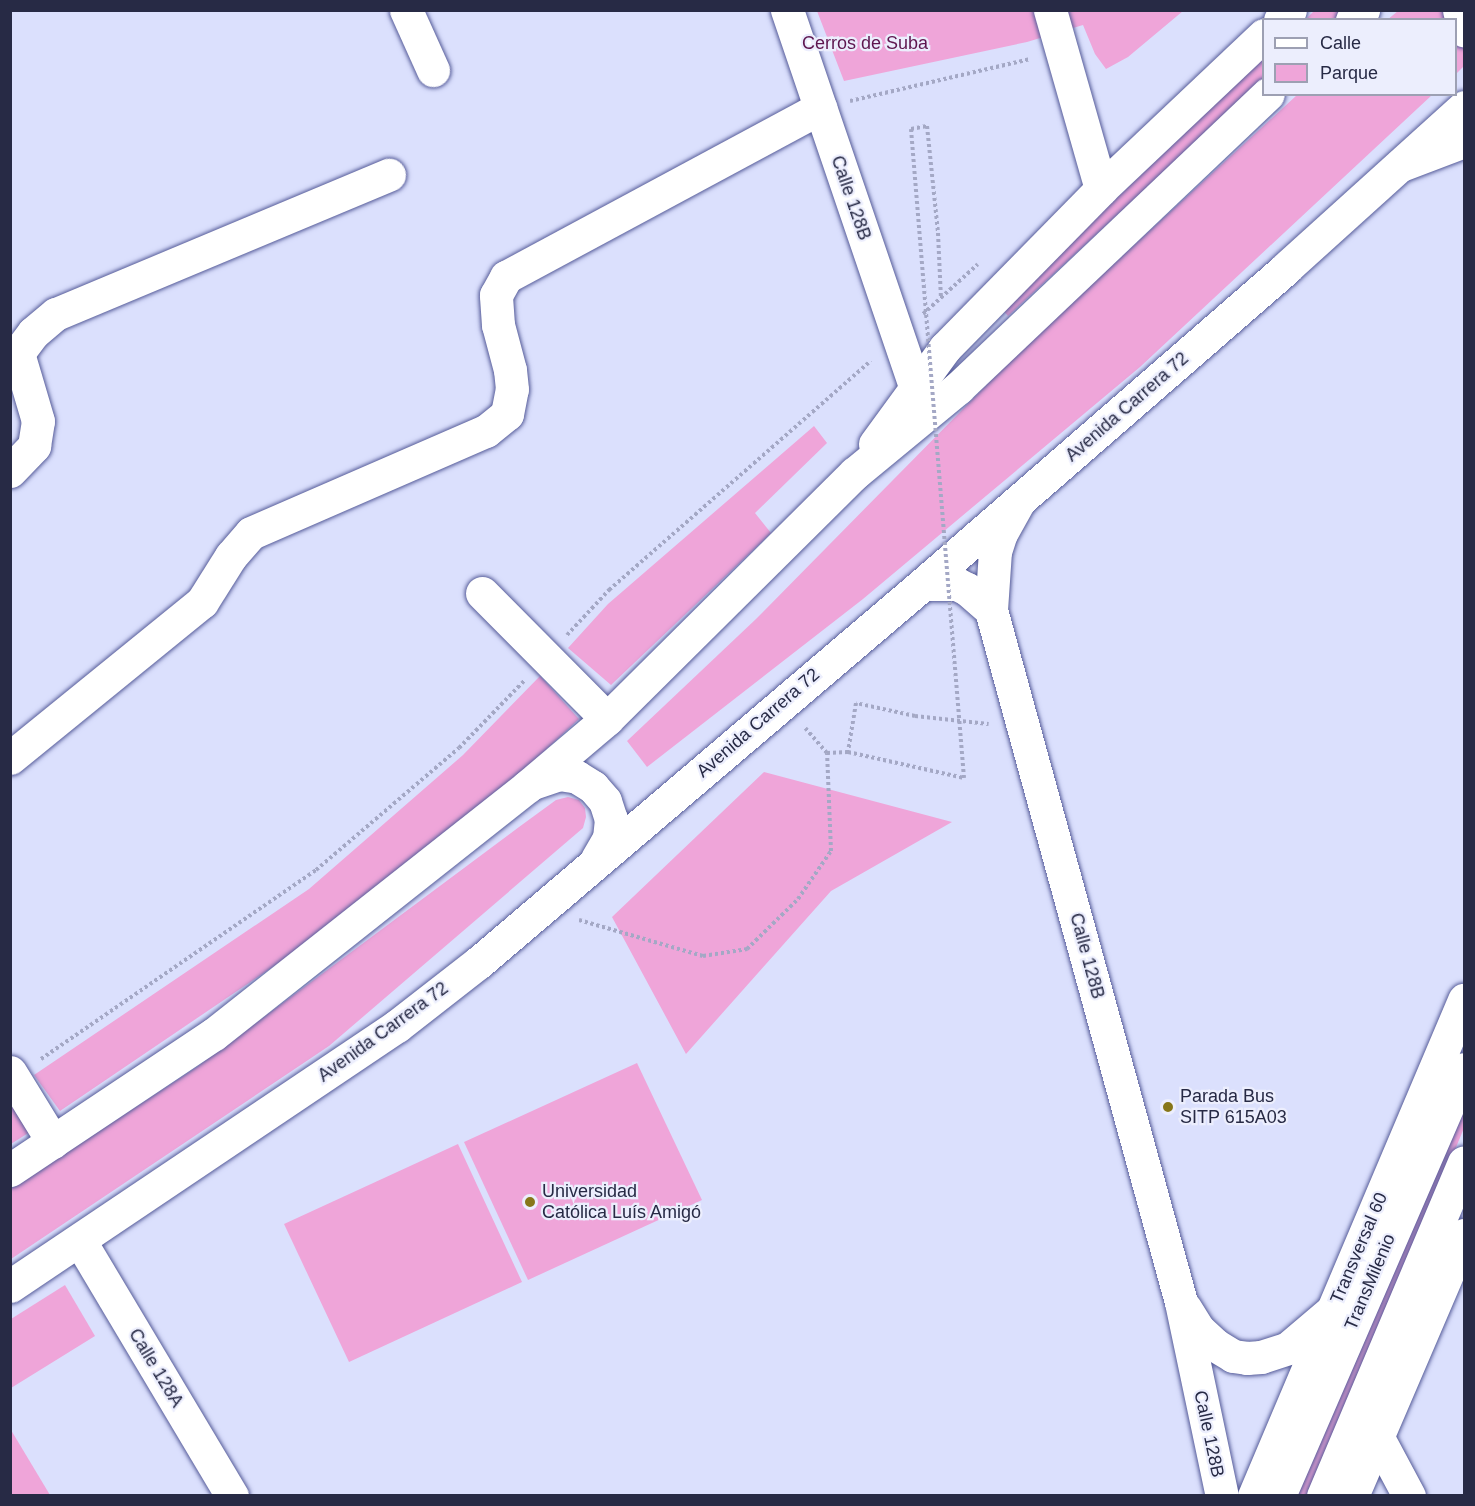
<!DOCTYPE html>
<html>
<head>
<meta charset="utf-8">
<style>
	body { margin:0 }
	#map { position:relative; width:1475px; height:1506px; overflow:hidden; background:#dbe0fd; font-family:Helvetica,sans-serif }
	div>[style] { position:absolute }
	.green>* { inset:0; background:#efa5d9 }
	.path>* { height:4px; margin-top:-2px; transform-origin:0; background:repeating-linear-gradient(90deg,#a4a8c5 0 3px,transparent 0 6px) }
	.roads { filter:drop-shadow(0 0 2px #555b99) drop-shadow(0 0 2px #555b99) }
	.minor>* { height:33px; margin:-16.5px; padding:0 16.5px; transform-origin:16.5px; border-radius:16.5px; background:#fff }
	.major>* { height:33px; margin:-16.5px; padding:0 16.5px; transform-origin:16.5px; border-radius:16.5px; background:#fff }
	.highway>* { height:33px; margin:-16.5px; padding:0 16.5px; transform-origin:16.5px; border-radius:16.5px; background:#fff }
	.path-bridge>* { height:4px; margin-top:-2px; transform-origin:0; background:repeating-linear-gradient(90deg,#a4a8c5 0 3px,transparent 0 6px) }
	.dots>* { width:16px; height:16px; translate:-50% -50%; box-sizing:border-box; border:3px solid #eceefd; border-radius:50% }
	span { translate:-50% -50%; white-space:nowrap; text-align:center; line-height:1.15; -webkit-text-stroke:4.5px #eceefd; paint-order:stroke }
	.park-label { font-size:18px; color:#5e164f }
	.street-label { font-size:18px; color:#272a45 }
	.poi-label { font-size:18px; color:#272a45 }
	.left { translate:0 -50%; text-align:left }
	.frame { position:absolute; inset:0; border:12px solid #272a45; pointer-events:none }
	.legend { position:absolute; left:1262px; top:18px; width:195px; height:78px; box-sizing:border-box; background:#eceefd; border:2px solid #9da0b3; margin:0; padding:8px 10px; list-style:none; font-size:18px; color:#272a45 }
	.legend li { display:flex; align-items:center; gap:12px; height:30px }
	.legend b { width:30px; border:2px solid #9da0b3 }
</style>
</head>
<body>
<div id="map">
	<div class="green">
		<i style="clip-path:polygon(817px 11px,1183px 11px,1128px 57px,1106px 69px,1095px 54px,1083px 25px,1027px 42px,844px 81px)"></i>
		<i style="clip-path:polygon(1314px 11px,1344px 11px,1334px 19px,1305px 20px)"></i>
		<i style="clip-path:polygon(1398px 11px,1464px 11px,1464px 66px,1456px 74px,1456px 20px,1387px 20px)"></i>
		<i style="clip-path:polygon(1263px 59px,1263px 80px,1008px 316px,1001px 308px)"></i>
		<i style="clip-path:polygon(1297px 95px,1432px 95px,1140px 367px,863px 599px,647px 767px,627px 741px,756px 619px,1028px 343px)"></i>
		<i style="clip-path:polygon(814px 426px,827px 443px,755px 513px,771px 533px,611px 685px,568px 648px,608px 604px)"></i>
		<i style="clip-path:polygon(540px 676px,579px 719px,498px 794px,305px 945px,60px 1111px,34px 1075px,309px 889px,463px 755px)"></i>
		<i style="clip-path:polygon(764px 772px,952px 822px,831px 891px,686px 1054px,612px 917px)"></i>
		<i style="clip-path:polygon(568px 797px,579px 800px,585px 808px,586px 817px,583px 828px,329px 1046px,11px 1259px,11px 1189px,197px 1067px,519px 827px,556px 800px)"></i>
		<i style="clip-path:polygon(637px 1063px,702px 1200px,528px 1280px,464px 1142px)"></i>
		<i style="clip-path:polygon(1464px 1083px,1464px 1128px,1312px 1495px,1288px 1496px)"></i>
		<i style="clip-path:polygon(10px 1093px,33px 1130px,11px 1144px,10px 1144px)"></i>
		<i style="clip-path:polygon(458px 1144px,522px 1282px,349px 1362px,284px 1224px)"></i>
		<i style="clip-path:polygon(65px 1285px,95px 1336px,11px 1388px,11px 1319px)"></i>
		<i style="clip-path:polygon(10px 1430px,11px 1430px,50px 1495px,11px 1495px)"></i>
	</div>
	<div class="path">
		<i style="left:850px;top:101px;width:185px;rotate:-13.1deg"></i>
		<i style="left:938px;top:233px;width:65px;rotate:87.4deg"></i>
		<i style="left:923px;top:314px;width:74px;rotate:-42.3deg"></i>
		<i style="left:567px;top:635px;width:62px;rotate:-47deg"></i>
		<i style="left:609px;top:590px;width:348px;rotate:-41.2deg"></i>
		<i style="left:915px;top:716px;width:74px;rotate:6.2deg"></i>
		<i style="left:827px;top:753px;width:21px;rotate:-3deg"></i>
		<i style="left:579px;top:920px;width:129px;rotate:16.2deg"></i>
		<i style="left:703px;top:956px;width:45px;rotate:-9deg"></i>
		<i style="left:747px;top:949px;width:71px;rotate:-44.4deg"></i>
		<i style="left:798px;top:899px;width:58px;rotate:-55.5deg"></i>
		<i style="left:831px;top:851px;width:98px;rotate:-92.3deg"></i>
		<i style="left:827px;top:753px;width:33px;rotate:-131deg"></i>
		<i style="left:41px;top:1059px;width:334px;rotate:-34.5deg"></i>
		<i style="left:316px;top:870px;width:188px;rotate:-40.5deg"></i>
		<i style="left:459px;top:748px;width:95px;rotate:-45.9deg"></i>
	</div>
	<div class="roads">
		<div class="minor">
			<i style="left:406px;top:10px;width:66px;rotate:65.8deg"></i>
			<i style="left:787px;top:10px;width:397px;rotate:71.2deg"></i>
			<i style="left:1050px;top:10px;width:186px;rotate:74.1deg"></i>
			<i style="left:10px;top:471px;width:35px;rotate:-46deg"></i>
			<i style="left:34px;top:446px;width:25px;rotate:-81deg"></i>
			<i style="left:38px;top:421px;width:71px;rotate:-106.4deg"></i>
			<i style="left:18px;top:353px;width:25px;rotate:-53deg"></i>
			<i style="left:33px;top:333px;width:30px;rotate:-40deg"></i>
			<i style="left:56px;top:314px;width:361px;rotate:-22.7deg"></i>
			<i style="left:1019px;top:501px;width:37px;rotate:119deg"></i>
			<i style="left:1001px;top:533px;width:19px;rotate:108deg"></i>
			<i style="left:995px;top:551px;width:59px;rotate:93.9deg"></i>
			<i style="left:991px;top:610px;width:718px;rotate:74.65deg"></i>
			<i style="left:1181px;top:1302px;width:198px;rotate:78.1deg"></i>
			<i style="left:923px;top:584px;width:34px"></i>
			<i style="left:957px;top:584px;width:11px;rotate:27deg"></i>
			<i style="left:967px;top:589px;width:32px;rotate:41deg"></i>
			<i style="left:482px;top:593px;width:177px;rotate:45.2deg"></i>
			<i style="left:10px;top:758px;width:247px;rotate:-39.1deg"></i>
			<i style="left:202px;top:602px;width:54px;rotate:-57.8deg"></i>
			<i style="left:231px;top:556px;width:30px;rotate:-49deg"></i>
			<i style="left:251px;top:533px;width:256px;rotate:-23.5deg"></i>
			<i style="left:486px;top:431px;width:27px;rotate:-39deg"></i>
			<i style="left:507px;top:414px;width:25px;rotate:-79deg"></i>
			<i style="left:512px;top:389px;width:19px;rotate:-96deg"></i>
			<i style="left:510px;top:370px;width:47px;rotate:-104.9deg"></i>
			<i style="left:498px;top:325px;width:30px;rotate:-94deg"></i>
			<i style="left:496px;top:295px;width:21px;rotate:-61deg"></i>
			<i style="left:506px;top:277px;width:357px;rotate:-28.3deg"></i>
			<i style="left:10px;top:1072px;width:82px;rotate:58.4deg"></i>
			<i style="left:80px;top:1241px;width:297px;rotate:59.2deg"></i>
			<i style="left:1185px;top:1308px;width:25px;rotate:58deg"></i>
			<i style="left:1198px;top:1329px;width:23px;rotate:43deg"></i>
			<i style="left:1215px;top:1345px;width:21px;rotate:31deg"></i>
			<i style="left:1233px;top:1356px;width:14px;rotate:8deg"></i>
			<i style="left:1247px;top:1358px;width:14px;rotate:-4deg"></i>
			<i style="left:1261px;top:1357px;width:28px;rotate:-18deg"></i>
			<i style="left:1288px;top:1348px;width:59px;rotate:-40.2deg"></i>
			<i style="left:1377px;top:1436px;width:68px;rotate:61.9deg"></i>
			<i style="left:1279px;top:1496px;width:465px;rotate:-66.6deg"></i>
			<i style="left:1323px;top:1496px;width:362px;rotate:-67.1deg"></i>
		</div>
		<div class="major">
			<i style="left:1401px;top:165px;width:67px;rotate:-20.9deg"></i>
			<i style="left:1254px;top:1496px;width:539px;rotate:-67.05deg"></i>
			<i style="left:1352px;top:1496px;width:284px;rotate:-66.8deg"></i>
		</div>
		<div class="highway">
			<i style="left:1459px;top:10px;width:21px;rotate:76deg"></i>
			<i style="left:1280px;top:20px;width:14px;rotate:-45deg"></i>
			<i style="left:1352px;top:20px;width:15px;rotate:-42deg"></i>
			<i style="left:875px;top:444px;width:119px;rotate:-53.9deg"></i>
			<i style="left:945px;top:348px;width:223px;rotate:-45.5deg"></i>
			<i style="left:1101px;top:189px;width:224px;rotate:-43.4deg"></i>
			<i style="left:533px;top:783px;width:28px;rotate:-19deg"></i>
			<i style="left:559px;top:774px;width:18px;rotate:9deg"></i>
			<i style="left:577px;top:777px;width:19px;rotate:32deg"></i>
			<i style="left:593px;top:787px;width:18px;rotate:49deg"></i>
			<i style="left:605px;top:801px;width:19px;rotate:72deg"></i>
			<i style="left:611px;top:819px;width:19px;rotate:96deg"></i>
			<i style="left:609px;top:838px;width:24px;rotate:120deg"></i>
			<i style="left:10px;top:1170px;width:245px;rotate:-33.7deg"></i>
			<i style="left:214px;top:1034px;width:400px;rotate:-38.3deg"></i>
			<i style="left:528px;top:786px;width:104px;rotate:-40.3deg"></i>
			<i style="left:607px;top:719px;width:349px;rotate:-44.8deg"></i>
			<i style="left:855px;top:473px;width:134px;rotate:-39.5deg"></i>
			<i style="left:958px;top:388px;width:427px;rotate:-43.5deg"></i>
			<i style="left:10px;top:1286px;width:466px;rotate:-33.9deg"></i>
			<i style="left:397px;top:1026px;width:103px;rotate:-37.9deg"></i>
			<i style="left:478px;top:963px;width:585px;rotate:-40.42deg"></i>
			<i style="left:923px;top:584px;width:481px;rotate:-41deg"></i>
			<i style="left:1286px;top:268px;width:240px;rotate:-42.1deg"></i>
		</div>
	</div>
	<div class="path-bridge">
		<i style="left:915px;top:716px;width:60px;rotate:-167.6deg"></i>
		<i style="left:856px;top:703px;width:50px;rotate:99.3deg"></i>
		<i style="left:848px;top:752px;width:119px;rotate:12.6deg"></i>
		<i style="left:964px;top:778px;width:651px;rotate:-94.67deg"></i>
		<i style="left:911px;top:129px;width:16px;rotate:-11deg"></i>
		<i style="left:927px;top:126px;width:108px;rotate:84.1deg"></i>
	</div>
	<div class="dots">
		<i style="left:1168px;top:1107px;background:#877619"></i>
		<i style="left:530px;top:1202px;background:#877619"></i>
	</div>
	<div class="park-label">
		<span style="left:865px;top:43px">Cerros de Suba</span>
	</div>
	<div class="street-label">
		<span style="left:851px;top:198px;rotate:71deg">Calle 128B</span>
		<span style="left:1127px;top:407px;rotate:-41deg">Avenida Carrera 72</span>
		<span style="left:758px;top:723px;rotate:-41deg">Avenida Carrera 72</span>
		<span style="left:1087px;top:956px;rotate:75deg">Calle 128B</span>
		<span style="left:383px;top:1032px;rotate:-36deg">Avenida Carrera 72</span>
		<span style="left:1359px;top:1248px;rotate:-67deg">Transversal 60</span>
		<span style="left:1370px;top:1282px;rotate:-67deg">TransMilenio</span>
		<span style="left:156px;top:1368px;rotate:59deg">Calle 128A</span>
		<span style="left:1209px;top:1434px;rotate:78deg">Calle 128B</span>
	</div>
	<div class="poi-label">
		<span class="left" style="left:1180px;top:1107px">Parada Bus<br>SITP 615A03</span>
		<span class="left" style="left:542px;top:1202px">Universidad<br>Católica Luís Amigó</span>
	</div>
	<div class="frame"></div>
	<ul class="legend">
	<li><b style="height:8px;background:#fff"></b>Calle</li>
	<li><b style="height:16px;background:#efa5d9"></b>Parque</li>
	</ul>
</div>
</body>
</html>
